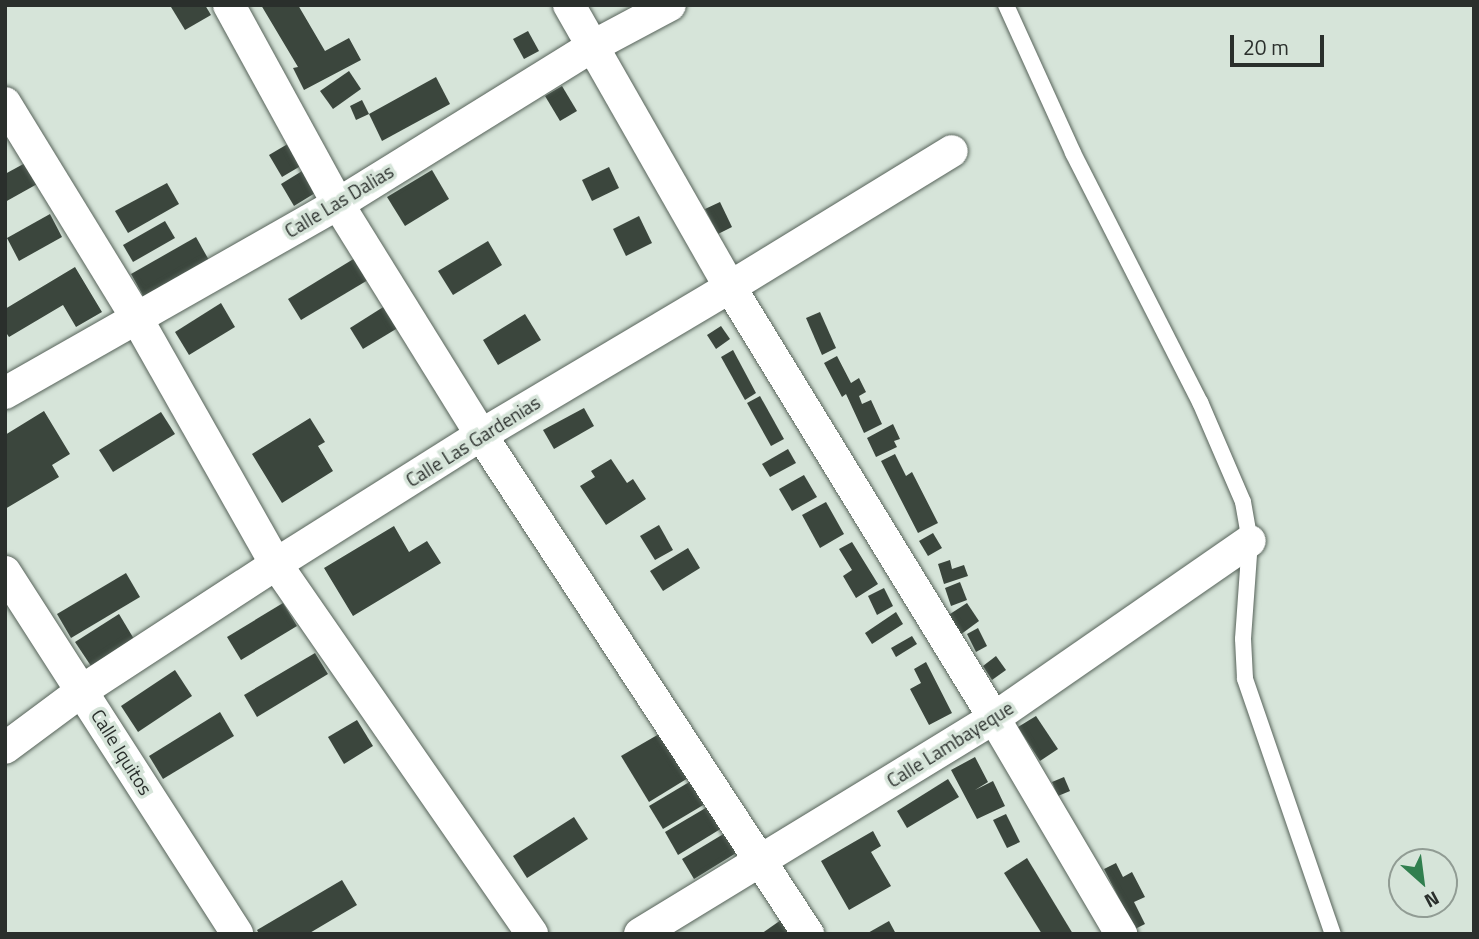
<!DOCTYPE html>
<html>
<head>
<meta charset="utf-8">
<style>
	body { margin:0 }
	#map { position:relative; width:1479px; height:939px; overflow:hidden; background:#d6e4d9; font-family:"Titillium Web",sans-serif }
	div>[style] { position:absolute }
	.building>* { inset:0; background:#3b463d }
	.roads { filter:drop-shadow(0 0 2px #57635a) drop-shadow(0 0 2px #57635a) }
	.lane>* { height:16px; margin:-8px; padding:0 8px; transform-origin:8px; border-radius:8px; background:#fff }
	.street>* { height:32px; margin:-16px; padding:0 16px; transform-origin:16px; border-radius:16px; background:#fff }
	span { translate:-50% -50%; white-space:nowrap; text-align:center; line-height:1.15; -webkit-text-stroke:7px #d6e4d9; paint-order:stroke }
	.street-label { font-size:19px; color:#2a2f2c }
	.frame { position:absolute; inset:0; border:7px solid #2a2f2c; pointer-events:none }
	.north { position:absolute; left:1388px; top:848px; width:70px; height:70px; box-sizing:border-box; background:#d6e4d9; border:2px solid #919c94; border-radius:50%; rotate:152deg; font-size:19px; font-weight:700; line-height:28px; text-align:center; color:#2a2f2c }
	.north::after { content:''; display:block; margin:auto; width:24px; height:32px; background:#317f4f; clip-path:polygon(50% 0,100% 100%,50% 72%,0 100%) }
	.scale { position:absolute; left:1230px; top:35px; width:94px; height:32px; box-sizing:border-box; border:4px solid #2a2f2c; border-top:0; padding-left:9px; font-size:21px; line-height:24px; white-space:nowrap; color:#2a2f2c; -webkit-text-stroke:5px #d6e4d9; paint-order:stroke }
</style>
</head>
<body>
<div id="map">
	<div class="building">
		<i style="clip-path:polygon(174px 5px,205px 5px,211px 15px,185px 30px,171px 7px)"></i>
		<i style="clip-path:polygon(261px 5px,298px 5px,325px 51px,349px 38px,361px 60px,304px 90px,293px 68px,298px 67px)"></i>
		<i style="clip-path:polygon(528px 31px,539px 51px,524px 59px,513px 39px)"></i>
		<i style="clip-path:polygon(349px 71px,361px 89px,333px 109px,320px 91px)"></i>
		<i style="clip-path:polygon(436px 77px,450px 104px,382px 141px,369px 114px)"></i>
		<i style="clip-path:polygon(562px 86px,577px 111px,560px 121px,545px 96px)"></i>
		<i style="clip-path:polygon(362px 100px,369px 114px,356px 120px,350px 106px)"></i>
		<i style="clip-path:polygon(291px 142px,304px 164px,282px 177px,269px 155px)"></i>
		<i style="clip-path:polygon(27px 162px,39px 183px,5px 202px,5px 174px)"></i>
		<i style="clip-path:polygon(609px 167px,619px 188px,592px 201px,582px 180px)"></i>
		<i style="clip-path:polygon(307px 168px,320px 190px,294px 206px,281px 184px)"></i>
		<i style="clip-path:polygon(432px 170px,449px 199px,405px 226px,387px 197px)"></i>
		<i style="clip-path:polygon(167px 183px,179px 204px,128px 233px,115px 211px)"></i>
		<i style="clip-path:polygon(720px 202px,732px 227px,718px 234px,705px 209px)"></i>
		<i style="clip-path:polygon(50px 214px,62px 237px,19px 261px,7px 238px)"></i>
		<i style="clip-path:polygon(639px 216px,652px 243px,626px 256px,613px 229px)"></i>
		<i style="clip-path:polygon(165px 221px,175px 238px,133px 262px,123px 245px)"></i>
		<i style="clip-path:polygon(196px 237px,210px 262px,145px 299px,131px 274px)"></i>
		<i style="clip-path:polygon(488px 241px,502px 265px,453px 295px,438px 271px)"></i>
		<i style="clip-path:polygon(360px 255px,373px 277px,301px 320px,288px 299px)"></i>
		<i style="clip-path:polygon(75px 267px,102px 312px,76px 327px,63px 305px,9px 337px,5px 331px,5px 309px)"></i>
		<i style="clip-path:polygon(221px 303px,235px 327px,189px 355px,175px 332px)"></i>
		<i style="clip-path:polygon(388px 304px,401px 326px,363px 349px,350px 328px)"></i>
		<i style="clip-path:polygon(820px 312px,836px 348px,822px 355px,806px 318px)"></i>
		<i style="clip-path:polygon(525px 314px,541px 340px,498px 365px,483px 340px)"></i>
		<i style="clip-path:polygon(721px 326px,730px 339px,716px 349px,707px 335px)"></i>
		<i style="clip-path:polygon(733px 350px,756px 393px,745px 400px,721px 357px)"></i>
		<i style="clip-path:polygon(837px 356px,851px 383px,859px 378px,866px 392px,859px 396px,862px 404px,871px 400px,882px 424px,864px 433px,846px 394px,842px 397px,824px 363px)"></i>
		<i style="clip-path:polygon(760px 396px,784px 439px,771px 446px,747px 403px)"></i>
		<i style="clip-path:polygon(584px 408px,594px 426px,554px 449px,543px 430px)"></i>
		<i style="clip-path:polygon(44px 411px,70px 454px,52px 465px,59px 477px,5px 509px,5px 435px)"></i>
		<i style="clip-path:polygon(161px 412px,175px 434px,113px 472px,99px 450px)"></i>
		<i style="clip-path:polygon(310px 418px,325px 442px,318px 446px,333px 471px,282px 503px,252px 454px)"></i>
		<i style="clip-path:polygon(893px 424px,900px 439px,894px 441px,897px 447px,876px 457px,867px 438px)"></i>
		<i style="clip-path:polygon(788px 449px,796px 463px,770px 477px,762px 464px)"></i>
		<i style="clip-path:polygon(895px 454px,906px 476px,912px 472px,938px 523px,918px 533px,881px 461px)"></i>
		<i style="clip-path:polygon(611px 459px,627px 483px,633px 479px,646px 499px,606px 525px,580px 486px,595px 477px,591px 471px)"></i>
		<i style="clip-path:polygon(804px 475px,817px 497px,792px 511px,779px 489px)"></i>
		<i style="clip-path:polygon(826px 502px,844px 534px,820px 548px,802px 515px)"></i>
		<i style="clip-path:polygon(659px 525px,673px 550px,655px 560px,640px 536px)"></i>
		<i style="clip-path:polygon(394px 526px,409px 552px,427px 541px,441px 563px,353px 616px,324px 568px)"></i>
		<i style="clip-path:polygon(933px 533px,942px 548px,928px 556px,919px 541px)"></i>
		<i style="clip-path:polygon(852px 542px,878px 584px,856px 598px,843px 576px,852px 570px,839px 549px)"></i>
		<i style="clip-path:polygon(688px 548px,700px 568px,663px 591px,650px 571px)"></i>
		<i style="clip-path:polygon(950px 560px,952px 569px,964px 565px,968px 576px,944px 584px,938px 564px)"></i>
		<i style="clip-path:polygon(126px 573px,140px 597px,71px 638px,57px 614px)"></i>
		<i style="clip-path:polygon(960px 582px,967px 600px,951px 606px,945px 588px)"></i>
		<i style="clip-path:polygon(884px 588px,893px 606px,877px 615px,868px 596px)"></i>
		<i style="clip-path:polygon(283px 603px,297px 626px,241px 660px,227px 637px)"></i>
		<i style="clip-path:polygon(967px 603px,979px 621px,960px 635px,947px 616px)"></i>
		<i style="clip-path:polygon(896px 612px,903px 624px,872px 644px,865px 633px)"></i>
		<i style="clip-path:polygon(119px 614px,134px 639px,91px 666px,75px 642px)"></i>
		<i style="clip-path:polygon(978px 628px,987px 646px,976px 652px,967px 634px)"></i>
		<i style="clip-path:polygon(912px 636px,917px 644px,896px 657px,891px 648px)"></i>
		<i style="clip-path:polygon(315px 653px,328px 674px,257px 717px,244px 695px)"></i>
		<i style="clip-path:polygon(996px 656px,1006px 670px,992px 680px,983px 666px)"></i>
		<i style="clip-path:polygon(926px 662px,952px 713px,929px 725px,910px 689px,921px 683px,914px 669px)"></i>
		<i style="clip-path:polygon(175px 670px,192px 696px,138px 732px,121px 706px)"></i>
		<i style="clip-path:polygon(220px 712px,234px 736px,163px 779px,149px 756px)"></i>
		<i style="clip-path:polygon(1036px 716px,1058px 749px,1040px 761px,1018px 727px)"></i>
		<i style="clip-path:polygon(357px 720px,373px 746px,344px 764px,328px 737px)"></i>
		<i style="clip-path:polygon(666px 730px,693px 775px,649px 802px,621px 756px)"></i>
		<i style="clip-path:polygon(975px 757px,988px 782px,975px 790px,993px 781px,1005px 806px,977px 819px,951px 770px)"></i>
		<i style="clip-path:polygon(701px 775px,715px 798px,663px 829px,649px 806px)"></i>
		<i style="clip-path:polygon(1064px 777px,1070px 791px,1058px 796px,1052px 782px)"></i>
		<i style="clip-path:polygon(948px 779px,959px 797px,907px 828px,897px 811px)"></i>
		<i style="clip-path:polygon(714px 803px,727px 825px,678px 855px,665px 832px)"></i>
		<i style="clip-path:polygon(1006px 814px,1020px 842px,1007px 848px,993px 820px)"></i>
		<i style="clip-path:polygon(574px 817px,588px 839px,527px 878px,513px 856px)"></i>
		<i style="clip-path:polygon(730px 830px,741px 850px,694px 879px,682px 859px)"></i>
		<i style="clip-path:polygon(873px 831px,881px 846px,871px 852px,891px 886px,849px 910px,821px 861px)"></i>
		<i style="clip-path:polygon(1027px 858px,1073px 934px,1042px 934px,1004px 873px)"></i>
		<i style="clip-path:polygon(1116px 863px,1123px 877px,1132px 872px,1145px 897px,1134px 902px,1145px 924px,1135px 929px,1104px 869px)"></i>
		<i style="clip-path:polygon(342px 880px,357px 905px,308px 934px,259px 934px,257px 930px)"></i>
		<i style="clip-path:polygon(781px 920px,790px 934px,761px 934px)"></i>
		<i style="clip-path:polygon(889px 921px,896px 934px,866px 934px)"></i>
	</div>
	<div class="roads">
		<div class="lane">
			<i style="left:1006px;top:5px;width:162px;rotate:65.6deg"></i>
			<i style="left:1073px;top:153px;width:280px;rotate:63deg"></i>
			<i style="left:1200px;top:402px;width:109px;rotate:66.7deg"></i>
			<i style="left:1243px;top:502px;width:40px;rotate:80deg"></i>
			<i style="left:1250px;top:541px;width:98px;rotate:94.1deg"></i>
			<i style="left:1243px;top:639px;width:40px;rotate:87.1deg"></i>
			<i style="left:1245px;top:679px;width:270px;rotate:71deg"></i>
		</div>
		<div class="street">
			<i style="left:229px;top:5px;width:227px;rotate:61.3deg"></i>
			<i style="left:338px;top:204px;width:272px;rotate:58.2deg"></i>
			<i style="left:481px;top:435px;width:597px;rotate:56.76deg"></i>
			<i style="left:569px;top:5px;width:325px;rotate:60.3deg"></i>
			<i style="left:730px;top:287px;width:505px;rotate:58.51deg"></i>
			<i style="left:994px;top:718px;width:251px;rotate:59.5deg"></i>
			<i style="left:5px;top:103px;width:251px;rotate:58.5deg"></i>
			<i style="left:136px;top:317px;width:284px;rotate:60.5deg"></i>
			<i style="left:276px;top:564px;width:450px;rotate:55.3deg"></i>
			<i style="left:5px;top:393px;width:383px;rotate:-29.6deg"></i>
			<i style="left:338px;top:204px;width:300px;rotate:-31.8deg"></i>
			<i style="left:593px;top:46px;width:87px;rotate:-28deg"></i>
			<i style="left:5px;top:572px;width:430px;rotate:57.3deg"></i>
			<i style="left:5px;top:748px;width:97px;rotate:-36.6deg"></i>
			<i style="left:83px;top:690px;width:230px;rotate:-33.1deg"></i>
			<i style="left:276px;top:564px;width:242px;rotate:-32.2deg"></i>
			<i style="left:481px;top:435px;width:290px;rotate:-30.7deg"></i>
			<i style="left:730px;top:287px;width:260px;rotate:-31.5deg"></i>
			<i style="left:640px;top:934px;width:415px;rotate:-31.4deg"></i>
			<i style="left:994px;top:718px;width:311px;rotate:-34.7deg"></i>
		</div>
	</div>
	<div class="street-label">
		<span style="left:339px;top:201px;rotate:-31deg">Calle Las Dalias</span>
		<span style="left:473px;top:441px;rotate:-32deg">Calle Las Gardenias</span>
		<span style="left:950px;top:744px;rotate:-32deg">Calle Lambayeque</span>
		<span style="left:122px;top:752px;rotate:58deg">Calle Iquitos</span>
	</div>
	<div class="frame"></div>
	<div class="north">N</div>
	<div class="scale">20 m</div>
</div>
</body>
</html>
